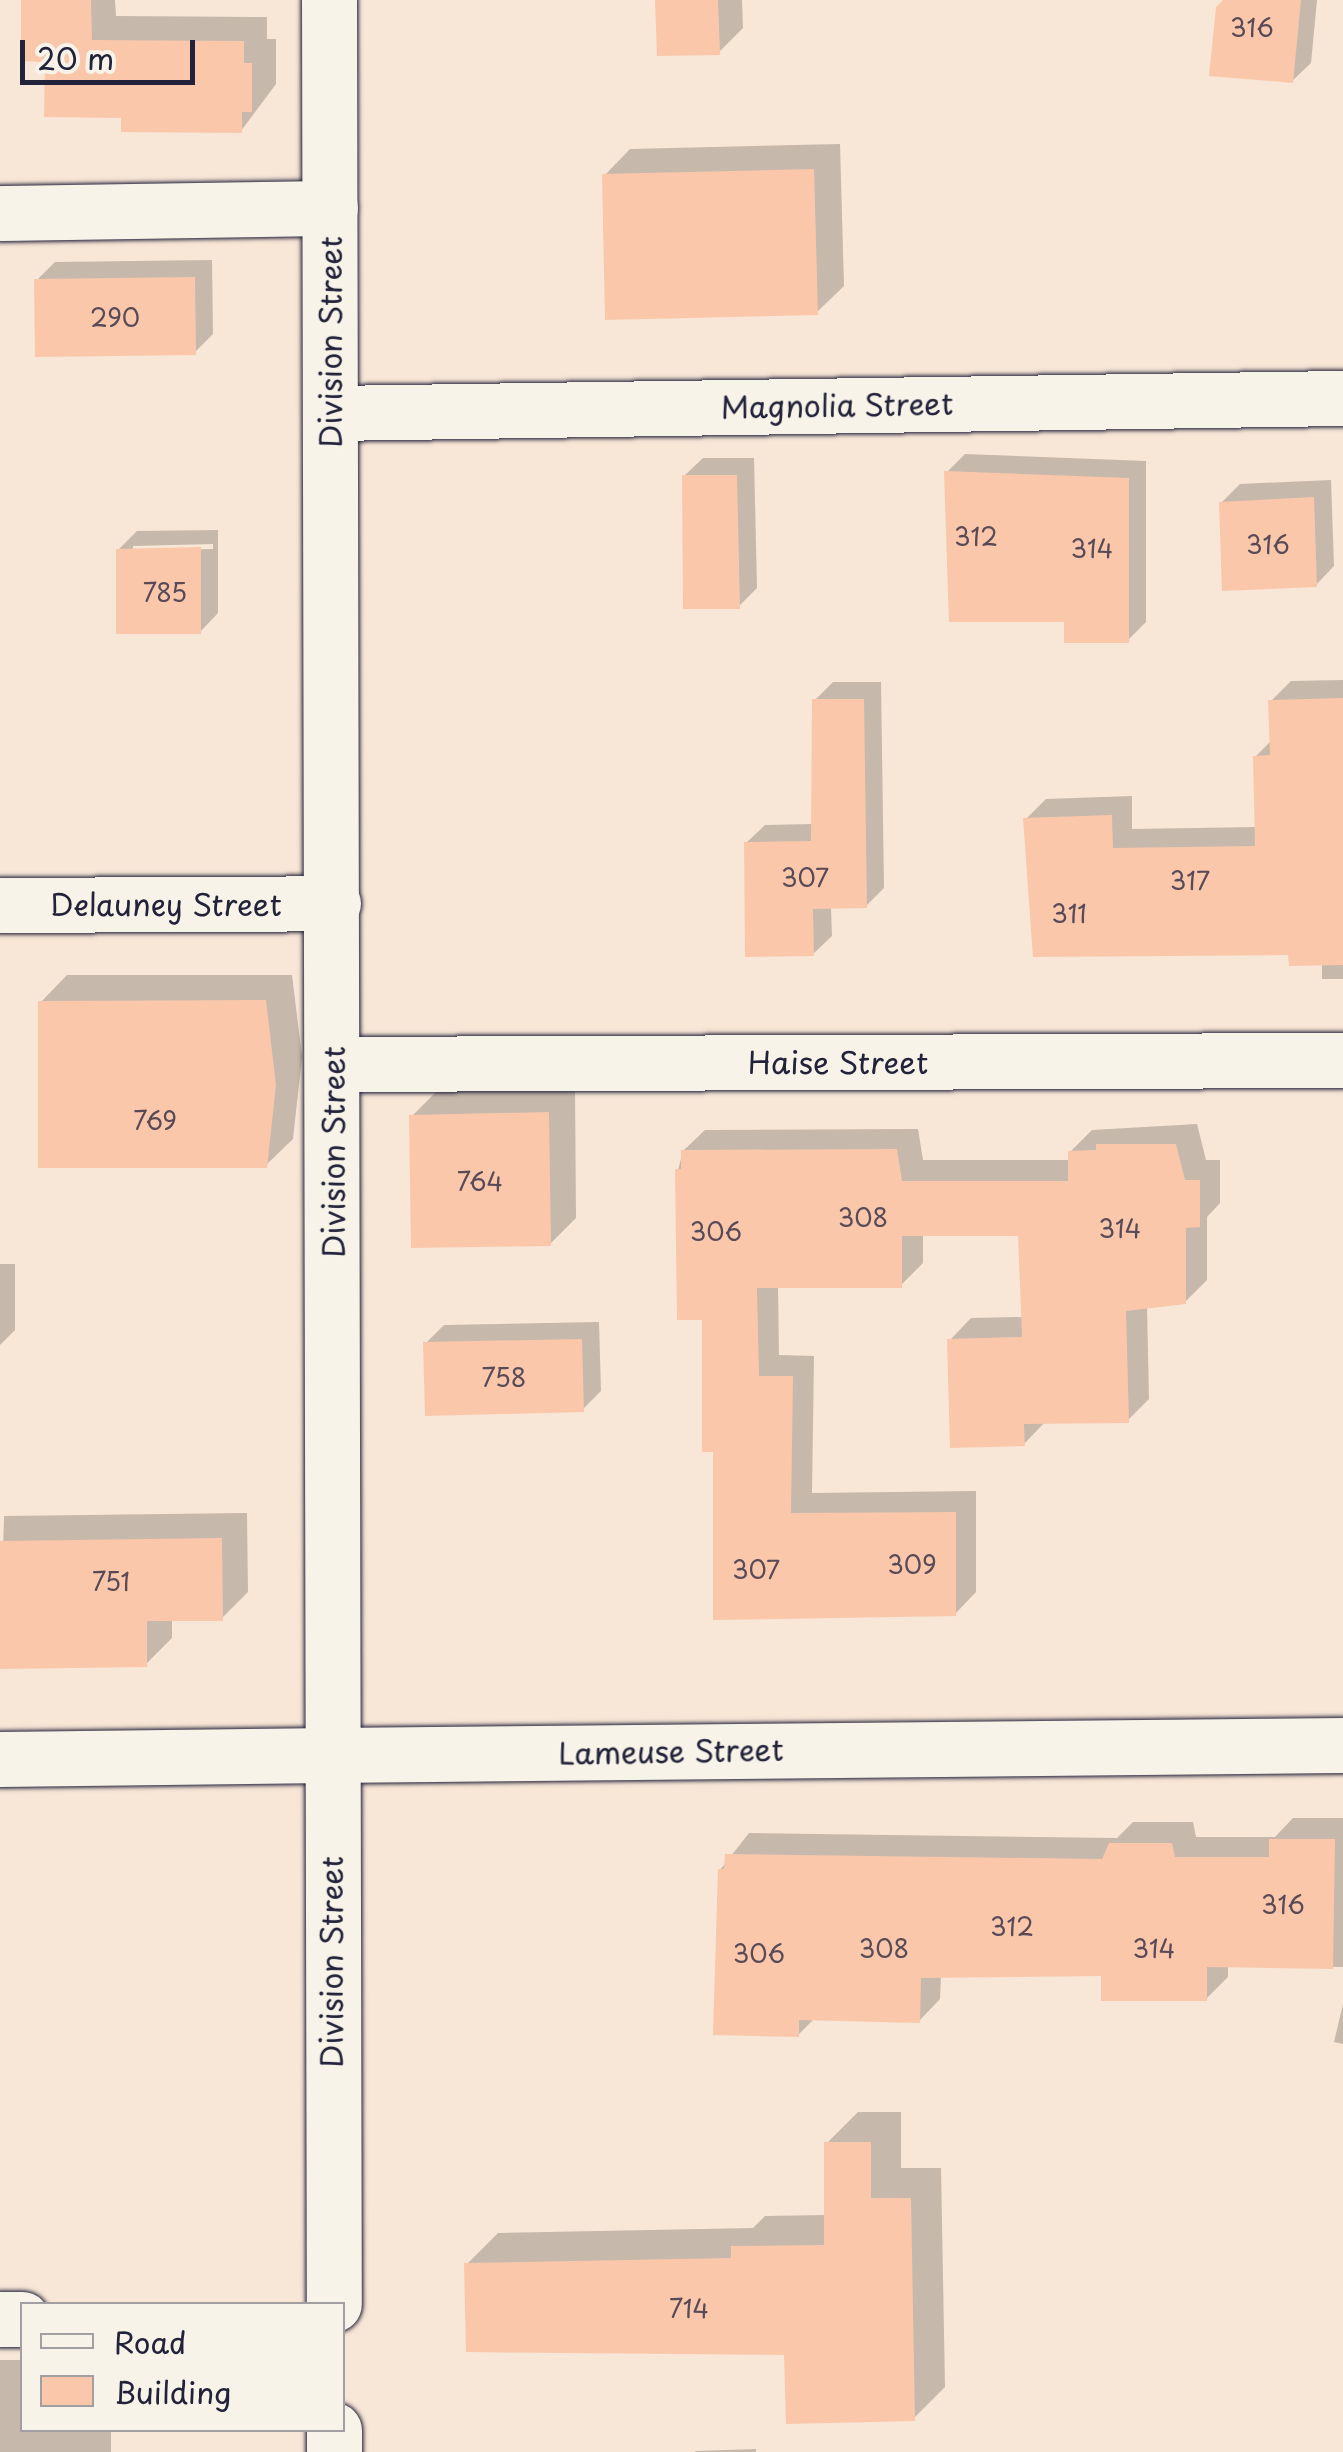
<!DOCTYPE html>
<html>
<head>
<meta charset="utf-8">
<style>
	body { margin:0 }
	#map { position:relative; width:1343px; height:2452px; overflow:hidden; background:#f8e6d6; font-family:"Playpen Sans",sans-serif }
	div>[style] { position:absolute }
	.shadow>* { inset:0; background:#0003 }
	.building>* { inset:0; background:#fac7ab }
	.roads { filter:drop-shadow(0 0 2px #22223b) drop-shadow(0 0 2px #22223b) }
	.minor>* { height:55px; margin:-27.5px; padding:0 27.5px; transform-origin:27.5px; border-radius:27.5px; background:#f7f3e8 }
	.tertiary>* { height:55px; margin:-27.5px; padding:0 27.5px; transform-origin:27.5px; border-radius:27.5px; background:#f7f3e8 }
	.secondary>* { height:55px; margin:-27.5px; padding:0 27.5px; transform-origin:27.5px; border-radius:27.5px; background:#f7f3e8 }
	span { translate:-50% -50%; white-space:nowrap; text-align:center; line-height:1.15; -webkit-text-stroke:8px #f7f3e8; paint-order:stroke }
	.number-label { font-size:25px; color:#584b57 }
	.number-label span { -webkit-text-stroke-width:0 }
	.street-label { font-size:30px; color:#22223b }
	.legend { position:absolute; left:20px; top:2302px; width:325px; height:130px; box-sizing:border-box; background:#f7f3e8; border:2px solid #a29fa3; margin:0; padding:12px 18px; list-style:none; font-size:30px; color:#22223b }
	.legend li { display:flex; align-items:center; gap:20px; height:50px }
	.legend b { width:50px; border:2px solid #a29fa3 }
	.scale { position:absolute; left:20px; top:40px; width:175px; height:45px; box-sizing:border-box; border:5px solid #22223b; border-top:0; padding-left:12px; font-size:30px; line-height:35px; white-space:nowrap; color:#22223b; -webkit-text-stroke:8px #f7f3e8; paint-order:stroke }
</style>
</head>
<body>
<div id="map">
	<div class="shadow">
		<i style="clip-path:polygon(23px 0,115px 0,116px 16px,267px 17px,267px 39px,276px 39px,276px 84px,241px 131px,123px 116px,48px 60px)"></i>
		<i style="clip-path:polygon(657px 0,742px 0,743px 28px,719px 52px)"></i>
		<i style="clip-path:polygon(1226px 0,1317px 0,1311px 63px,1292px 81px)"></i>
		<i style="clip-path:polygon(840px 144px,844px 286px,817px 312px,604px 176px,630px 149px)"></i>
		<i style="clip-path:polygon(212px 260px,213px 334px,195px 352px,37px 280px,55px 262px)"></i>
		<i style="clip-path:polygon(965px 454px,1146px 461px,1146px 622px,1128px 640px,1067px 620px,947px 472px)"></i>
		<i style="clip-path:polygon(703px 458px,754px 458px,757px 588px,739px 606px,684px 476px)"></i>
		<i style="clip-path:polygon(1331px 480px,1334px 566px,1316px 585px,1221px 503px,1240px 484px)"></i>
		<i style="clip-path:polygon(evenodd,218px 530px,218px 613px,200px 632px,118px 550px,137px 531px,218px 530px,213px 544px,213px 549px,133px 551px,133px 546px,213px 544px)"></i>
		<i style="clip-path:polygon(1343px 680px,1343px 979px,1322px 979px,1322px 963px,1026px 819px,1046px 799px,1132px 796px,1132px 829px,1257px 827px,1255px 757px,1272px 740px,1271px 701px,1291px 681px)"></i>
		<i style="clip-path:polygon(833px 682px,881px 682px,884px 888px,866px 906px,831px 907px,832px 936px,813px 954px,746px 843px,765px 825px,813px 824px,815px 700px)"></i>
		<i style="clip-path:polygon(67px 975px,292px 975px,302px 1057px,293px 1139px,266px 1165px,41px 1002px)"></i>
		<i style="clip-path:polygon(575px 1087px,576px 1218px,550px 1244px,412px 1116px,438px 1090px)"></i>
		<i style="clip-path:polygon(1197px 1124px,1206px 1160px,1220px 1160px,1220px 1203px,1207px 1217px,1207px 1280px,1185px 1302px,1147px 1306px,1149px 1399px,1128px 1420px,1046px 1421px,1024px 1444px,950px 1340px,971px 1318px,1023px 1317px,1020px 1234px,923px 1234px,923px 1263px,901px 1285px,778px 1285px,779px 1355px,814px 1356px,812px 1493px,976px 1491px,976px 1592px,955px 1614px,715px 1617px,715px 1450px,705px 1317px,678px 1170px,683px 1151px,705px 1130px,918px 1129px,923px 1160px,1070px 1160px,1070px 1152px,1092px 1130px)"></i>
		<i style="clip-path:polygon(0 1264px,15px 1264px,15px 1330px,0 1345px)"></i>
		<i style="clip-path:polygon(599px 1322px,601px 1391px,583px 1409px,426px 1343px,444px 1325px)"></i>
		<i style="clip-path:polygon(247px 1513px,248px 1592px,222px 1618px,172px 1618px,172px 1638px,146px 1664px,0 1666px,4px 1516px)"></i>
		<i style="clip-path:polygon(1293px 1818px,1343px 1818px,1343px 1967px,1228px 1965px,1228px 1977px,1206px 1999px,1104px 1973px,941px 1975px,940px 1999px,919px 2021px,815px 2018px,798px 2035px,720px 1870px,749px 1833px,1117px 1838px,1133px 1822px,1193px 1822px,1196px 1837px,1275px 1837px)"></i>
		<i style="clip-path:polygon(1343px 2004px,1343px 2044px,1334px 2042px)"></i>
		<i style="clip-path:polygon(858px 2112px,901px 2112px,901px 2168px,941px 2168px,945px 2387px,914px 2418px,787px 2353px,467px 2264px,498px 2233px,753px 2228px,765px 2216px,827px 2215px,827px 2143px)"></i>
		<i style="clip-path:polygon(0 2360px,22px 2360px,22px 2430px,111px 2430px,111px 2452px,0 2452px)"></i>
		<i style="clip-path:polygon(756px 2449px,756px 2452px,694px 2452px,696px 2451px)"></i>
	</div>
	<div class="building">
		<i style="clip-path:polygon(21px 0,91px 0,92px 40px,244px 41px,244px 63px,252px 63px,252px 112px,242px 112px,242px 133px,121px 132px,121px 118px,44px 117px,45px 62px,21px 61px)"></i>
		<i style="clip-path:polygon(655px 0,718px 0,720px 55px,657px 56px)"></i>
		<i style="clip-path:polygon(1223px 0,1301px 0,1293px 83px,1209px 76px,1216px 7px)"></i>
		<i style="clip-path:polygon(814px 169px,818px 315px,605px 320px,602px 174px)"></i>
		<i style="clip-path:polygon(195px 277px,196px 355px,35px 357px,34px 279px)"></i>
		<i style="clip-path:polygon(944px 471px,1129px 478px,1129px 643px,1064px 643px,1064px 622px,949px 622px)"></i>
		<i style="clip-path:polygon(682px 475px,737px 475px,740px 609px,683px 609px)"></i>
		<i style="clip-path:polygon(1314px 497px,1317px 587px,1222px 591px,1219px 502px)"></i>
		<i style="clip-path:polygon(201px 547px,201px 634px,116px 634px,116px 549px)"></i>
		<i style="clip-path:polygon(1343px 698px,1343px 965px,1289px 966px,1288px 955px,1033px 957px,1023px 818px,1112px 815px,1113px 848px,1255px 846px,1253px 756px,1270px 755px,1268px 700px)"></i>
		<i style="clip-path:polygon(812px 699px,864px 699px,867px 908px,813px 909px,814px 956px,745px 957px,744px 842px,811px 841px)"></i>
		<i style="clip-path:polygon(266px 1000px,276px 1085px,267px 1168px,38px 1168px,38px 1001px)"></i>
		<i style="clip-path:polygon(549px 1112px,551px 1246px,411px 1248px,409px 1115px)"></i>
		<i style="clip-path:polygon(1096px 1144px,1176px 1144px,1185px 1180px,1200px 1180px,1200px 1227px,1186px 1228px,1186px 1304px,1126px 1311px,1129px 1423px,1024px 1424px,1025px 1446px,950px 1448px,947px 1339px,1022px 1337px,1018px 1236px,902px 1236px,902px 1288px,757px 1288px,759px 1376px,793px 1376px,791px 1513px,956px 1512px,956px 1616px,713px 1620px,713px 1452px,702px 1452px,702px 1320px,677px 1320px,675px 1169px,681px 1169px,681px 1150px,897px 1149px,902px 1181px,1068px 1181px,1068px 1151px,1096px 1150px)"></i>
		<i style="clip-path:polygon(582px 1339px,584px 1412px,425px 1416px,423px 1342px)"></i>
		<i style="clip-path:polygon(222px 1538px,223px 1621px,147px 1621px,147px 1667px,0 1669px,0 1541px)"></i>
		<i style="clip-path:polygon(1269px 1839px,1335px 1839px,1333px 1969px,1207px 1967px,1207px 2001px,1101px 2001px,1101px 1976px,921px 1978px,920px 2023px,799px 2020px,799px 2037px,713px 2035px,718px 1869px,724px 1869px,725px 1854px,1102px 1859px,1109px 1843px,1172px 1843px,1175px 1857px,1269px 1857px)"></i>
		<i style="clip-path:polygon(824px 2142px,871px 2142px,871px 2198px,911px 2198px,915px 2421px,786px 2424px,784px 2355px,466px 2352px,464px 2263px,731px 2258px,731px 2246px,824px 2245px)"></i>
	</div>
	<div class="roads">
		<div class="minor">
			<i style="left:0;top:213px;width:330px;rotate:-0.9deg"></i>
			<i style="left:331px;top:413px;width:1012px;rotate:-0.85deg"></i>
			<i style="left:0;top:905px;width:333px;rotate:-0.3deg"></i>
			<i style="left:333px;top:1064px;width:1010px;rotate:-0.23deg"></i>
			<i style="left:330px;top:1755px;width:1013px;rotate:-0.57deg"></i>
			<i style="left:0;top:2319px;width:22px"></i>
		</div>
		<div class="tertiary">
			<i style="left:0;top:1759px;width:330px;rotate:-0.7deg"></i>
		</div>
		<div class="secondary">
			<i style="left:329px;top:0;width:2304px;rotate:89.88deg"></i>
			<i style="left:334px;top:2430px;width:22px;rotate:90deg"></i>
		</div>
	</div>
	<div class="number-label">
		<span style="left:1252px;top:27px">316</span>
		<span style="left:115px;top:317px">290</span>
		<span style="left:976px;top:536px">312</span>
		<span style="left:1268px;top:544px">316</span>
		<span style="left:1092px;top:548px">314</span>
		<span style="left:165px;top:592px">785</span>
		<span style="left:805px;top:877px">307</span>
		<span style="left:1190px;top:880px">317</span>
		<span style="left:1069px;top:913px">311</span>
		<span style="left:155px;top:1120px">769</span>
		<span style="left:480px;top:1181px">764</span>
		<span style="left:863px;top:1217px">308</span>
		<span style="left:1120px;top:1228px">314</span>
		<span style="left:716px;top:1231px">306</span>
		<span style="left:504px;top:1377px">758</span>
		<span style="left:912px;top:1564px">309</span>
		<span style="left:756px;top:1569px">307</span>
		<span style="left:111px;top:1581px">751</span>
		<span style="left:1283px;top:1904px">316</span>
		<span style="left:1012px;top:1926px">312</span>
		<span style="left:884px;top:1948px">308</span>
		<span style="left:1154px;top:1948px">314</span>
		<span style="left:759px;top:1953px">306</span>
		<span style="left:689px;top:2308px">714</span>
	</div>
	<div class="street-label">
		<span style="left:330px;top:342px;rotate:-90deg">Division Street</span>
		<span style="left:837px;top:405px;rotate:-1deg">Magnolia Street</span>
		<span style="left:166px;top:904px">Delauney Street</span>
		<span style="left:838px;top:1062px">Haise Street</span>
		<span style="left:333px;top:1152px;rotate:-90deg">Division Street</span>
		<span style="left:671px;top:1751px;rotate:-1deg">Lameuse Street</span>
		<span style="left:331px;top:1962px;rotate:-90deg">Division Street</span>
	</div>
	<ul class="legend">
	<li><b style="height:12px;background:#f7f3e8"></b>Road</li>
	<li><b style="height:28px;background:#fac7ab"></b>Building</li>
	</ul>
	<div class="scale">20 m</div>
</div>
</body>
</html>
